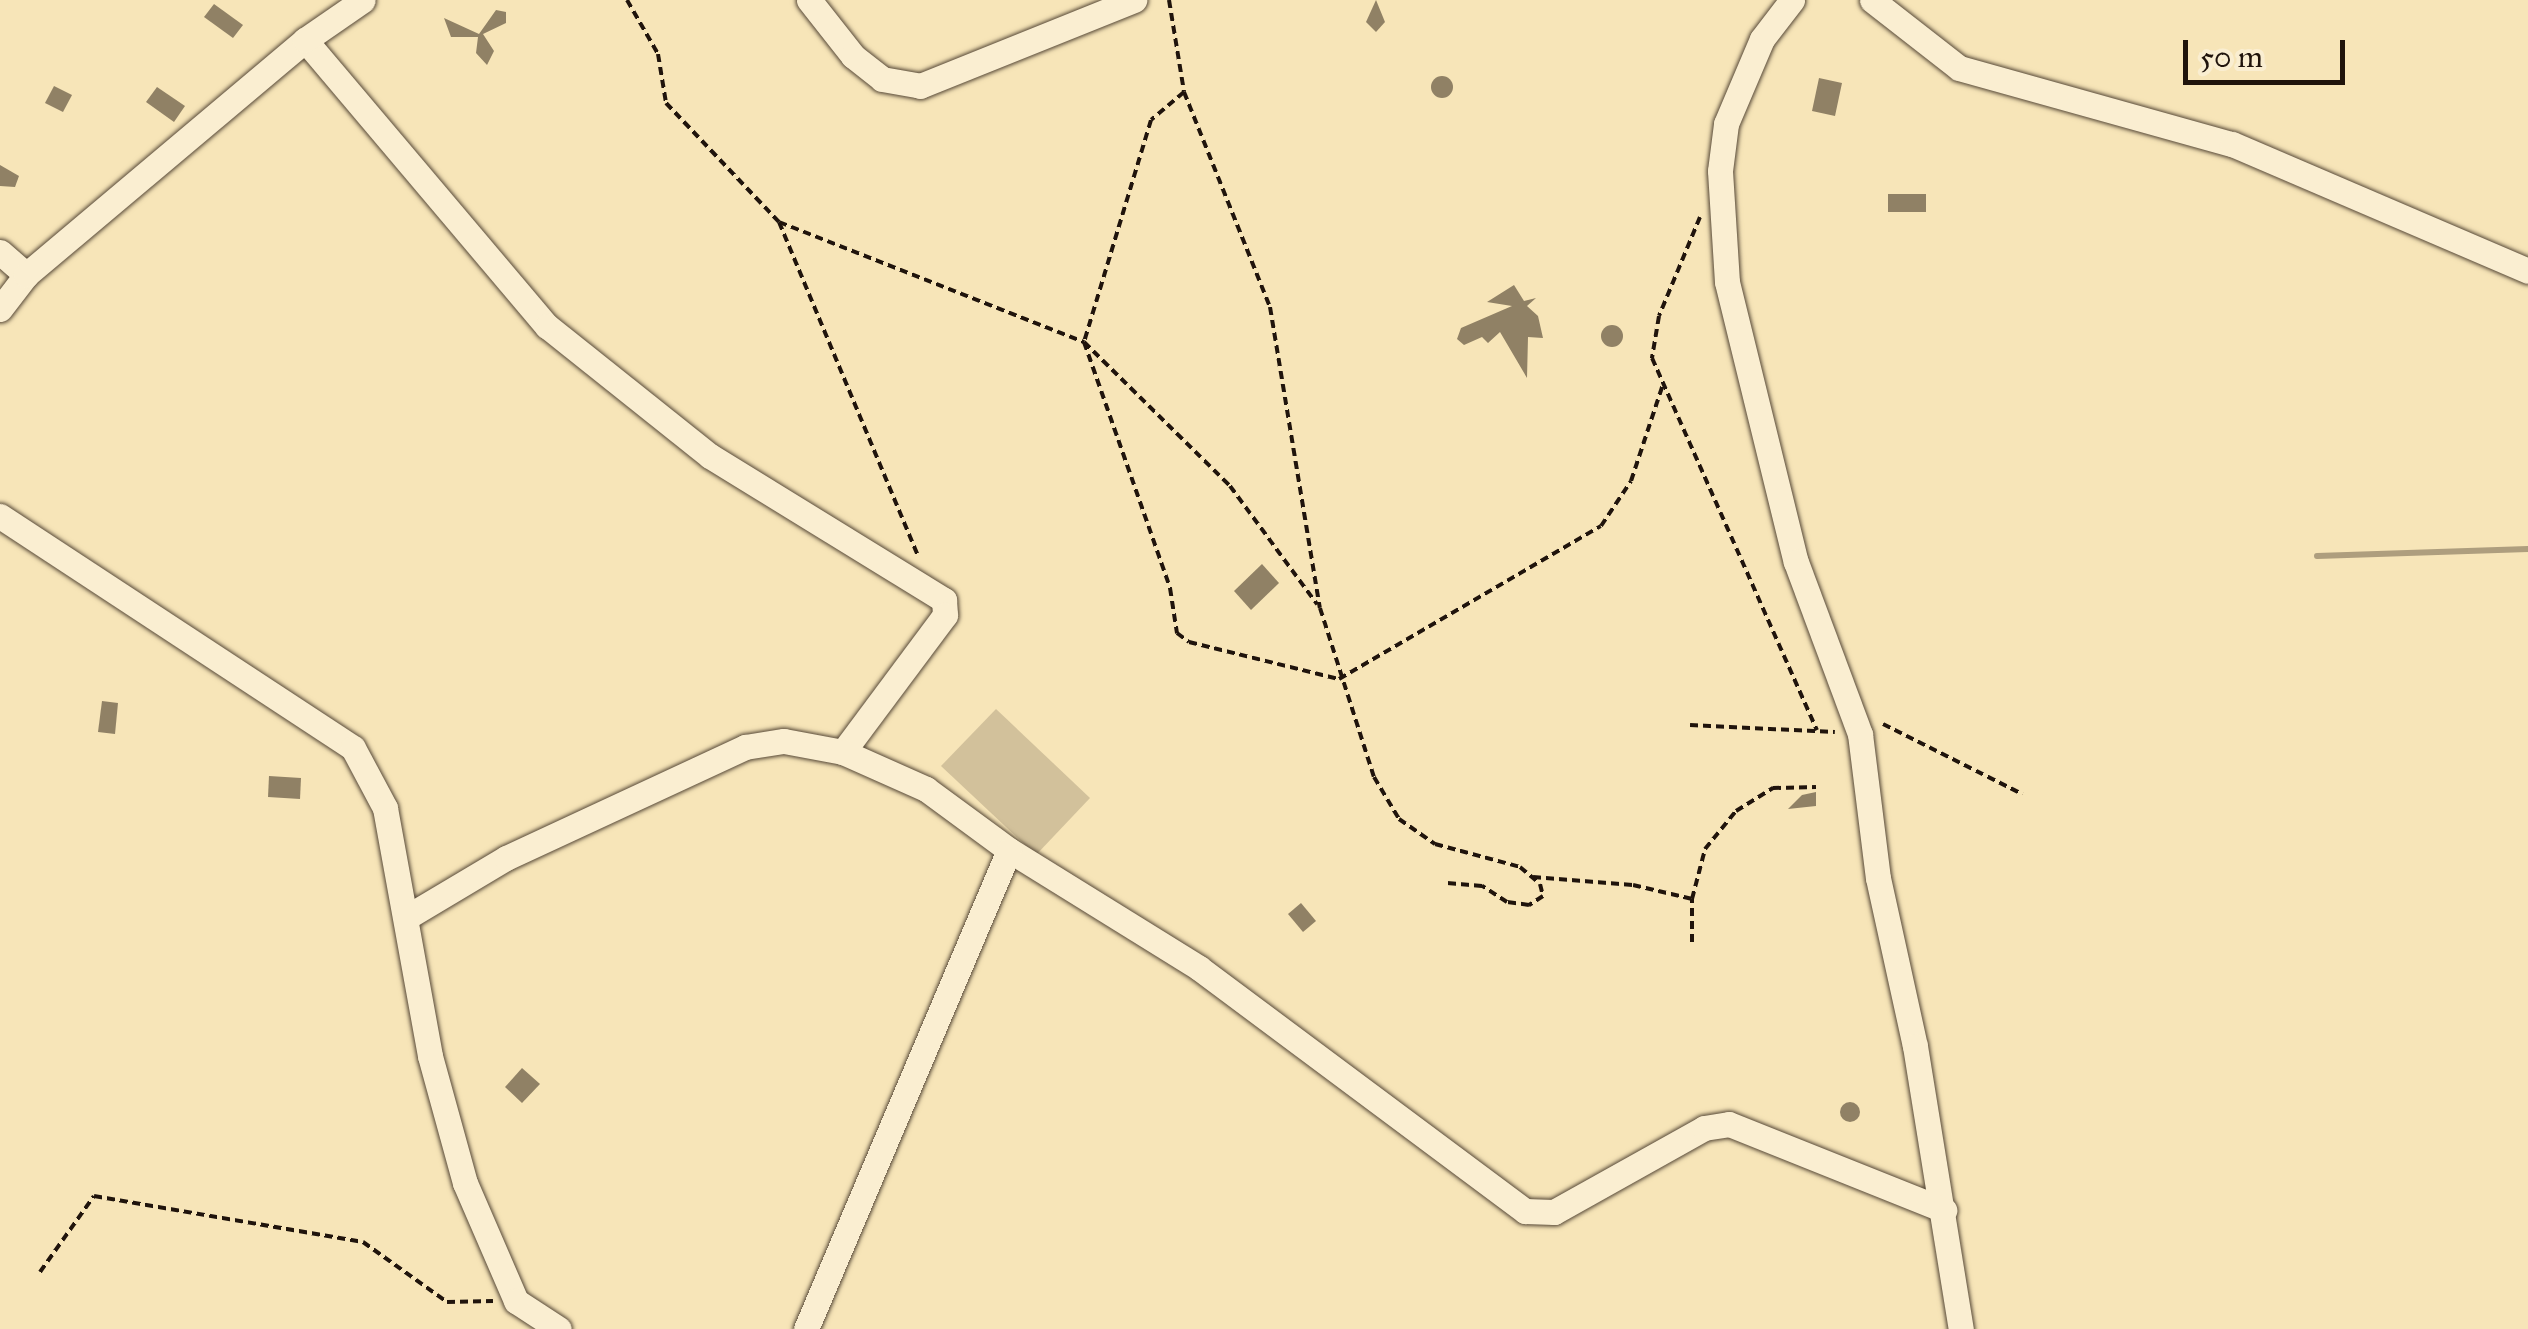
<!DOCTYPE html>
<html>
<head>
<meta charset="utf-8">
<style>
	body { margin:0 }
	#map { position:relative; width:2528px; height:1329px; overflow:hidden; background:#f7e5b8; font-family:"IM FELL Great Primer",serif }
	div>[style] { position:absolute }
	.green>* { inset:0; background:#d2c19b }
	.stream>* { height:6px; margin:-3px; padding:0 3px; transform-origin:3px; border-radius:3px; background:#ae9e7e }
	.building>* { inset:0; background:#908165 }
	.round { border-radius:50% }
	.path>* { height:4px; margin-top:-2px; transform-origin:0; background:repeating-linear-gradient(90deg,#20140c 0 8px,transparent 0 13px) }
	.roads { filter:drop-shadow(0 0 2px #564837) drop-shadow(0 0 2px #564837) }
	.minor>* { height:25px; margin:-12.5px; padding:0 12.5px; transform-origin:12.5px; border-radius:12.5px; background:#faeed1 }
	span { translate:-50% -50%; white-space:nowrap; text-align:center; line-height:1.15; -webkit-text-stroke:8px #faeed1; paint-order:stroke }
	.scale { position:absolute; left:2183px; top:40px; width:162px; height:45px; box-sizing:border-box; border:5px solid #20140c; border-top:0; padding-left:12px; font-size:30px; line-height:35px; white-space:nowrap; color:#20140c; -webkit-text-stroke:8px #faeed1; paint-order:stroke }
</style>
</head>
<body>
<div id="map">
	<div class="green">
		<i style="clip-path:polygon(996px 709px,1090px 798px,1036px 855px,941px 766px)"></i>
	</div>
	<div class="stream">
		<i style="left:2317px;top:556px;width:211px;rotate:-1.9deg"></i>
	</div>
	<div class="building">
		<i style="clip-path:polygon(1376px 0,1385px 22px,1376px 32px,1366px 22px)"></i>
		<i style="clip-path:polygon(214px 4px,243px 25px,233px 38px,204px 17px)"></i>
		<i style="clip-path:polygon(496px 10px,506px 12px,506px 23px,483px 34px,494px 51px,487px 65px,476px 53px,478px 37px,451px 37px,444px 18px,479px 34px)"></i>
		<i class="round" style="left:1431px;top:76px;width:22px;height:22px"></i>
		<i style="clip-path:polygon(1819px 78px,1842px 83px,1835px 116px,1812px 111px)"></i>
		<i style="clip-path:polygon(54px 86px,72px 95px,63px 112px,45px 103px)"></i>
		<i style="clip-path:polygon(157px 87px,185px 106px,174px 122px,146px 102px)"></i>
		<i style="clip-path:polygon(0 165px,19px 176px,15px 187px,0 186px)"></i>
		<i style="clip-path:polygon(1888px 194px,1926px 194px,1926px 212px,1888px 212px)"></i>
		<i style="clip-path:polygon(1514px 285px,1524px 301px,1536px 298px,1527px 306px,1538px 316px,1543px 338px,1528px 337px,1527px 378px,1500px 332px,1488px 343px,1482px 337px,1464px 345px,1457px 339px,1461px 328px,1512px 306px,1487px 302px)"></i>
		<i class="round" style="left:1601px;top:325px;width:22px;height:22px"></i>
		<i style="clip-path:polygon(1262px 564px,1279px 583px,1251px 610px,1234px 591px)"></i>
		<i style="clip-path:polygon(102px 701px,118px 703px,115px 734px,98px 732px)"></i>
		<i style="clip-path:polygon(269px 776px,301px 778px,300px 799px,268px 797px)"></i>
		<i style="clip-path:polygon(1816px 792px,1816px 806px,1788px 809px,1802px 795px)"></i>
		<i style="clip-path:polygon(1301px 903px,1316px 921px,1303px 932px,1288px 914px)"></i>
		<i style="clip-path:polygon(522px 1068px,540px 1084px,522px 1103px,505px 1087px)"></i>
		<i class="round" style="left:1840px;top:1102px;width:20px;height:20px"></i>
	</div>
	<div class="path">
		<i style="left:627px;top:0;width:62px;rotate:60.1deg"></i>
		<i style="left:658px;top:54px;width:50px;rotate:80.7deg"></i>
		<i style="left:666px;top:103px;width:164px;rotate:46.5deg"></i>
		<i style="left:779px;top:222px;width:360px;rotate:67.4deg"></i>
		<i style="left:1169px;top:0;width:93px;rotate:80.7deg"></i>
		<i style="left:1184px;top:92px;width:232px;rotate:68.2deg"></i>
		<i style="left:1270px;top:307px;width:305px;rotate:80.6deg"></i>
		<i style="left:1320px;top:608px;width:177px;rotate:72.3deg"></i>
		<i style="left:1374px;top:777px;width:49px;rotate:59.2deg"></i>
		<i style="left:1399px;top:819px;width:44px;rotate:34.8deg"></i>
		<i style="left:1435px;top:844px;width:88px;rotate:15.1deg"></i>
		<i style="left:1520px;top:867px;width:26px;rotate:40deg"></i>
		<i style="left:1540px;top:884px;width:12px;rotate:76deg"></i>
		<i style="left:1543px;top:896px;width:17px;rotate:147deg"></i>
		<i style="left:1529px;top:905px;width:22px;rotate:-172deg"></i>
		<i style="left:1507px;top:902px;width:30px;rotate:-147deg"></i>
		<i style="left:1482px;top:886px;width:35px;rotate:-175deg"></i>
		<i style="left:1184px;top:92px;width:43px;rotate:139.7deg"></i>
		<i style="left:1151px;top:120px;width:232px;rotate:106.8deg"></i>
		<i style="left:1084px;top:342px;width:261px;rotate:70.7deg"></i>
		<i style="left:1170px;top:588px;width:46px;rotate:81.2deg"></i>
		<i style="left:1177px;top:633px;width:15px;rotate:37deg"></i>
		<i style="left:1189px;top:642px;width:154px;rotate:13.9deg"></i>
		<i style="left:1339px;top:679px;width:303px;rotate:-30.3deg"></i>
		<i style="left:1601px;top:526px;width:54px;rotate:-56.3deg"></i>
		<i style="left:1631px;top:481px;width:102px;rotate:-71.7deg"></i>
		<i style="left:1700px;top:217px;width:107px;rotate:112.5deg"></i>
		<i style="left:1659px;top:316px;width:43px;rotate:99.5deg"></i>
		<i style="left:1652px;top:358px;width:407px;rotate:66.1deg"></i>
		<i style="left:779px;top:222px;width:328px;rotate:21.5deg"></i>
		<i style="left:1084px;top:342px;width:205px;rotate:44.6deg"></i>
		<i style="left:1230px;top:486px;width:147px;rotate:53.6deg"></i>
		<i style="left:1883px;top:724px;width:156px;rotate:26.7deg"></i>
		<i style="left:1690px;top:725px;width:145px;rotate:2.8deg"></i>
		<i style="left:1533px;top:877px;width:100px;rotate:4.6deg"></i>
		<i style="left:1633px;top:885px;width:61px;rotate:13.3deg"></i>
		<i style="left:1692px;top:942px;width:43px;rotate:-90deg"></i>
		<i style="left:1692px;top:899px;width:52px;rotate:-75.4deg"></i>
		<i style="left:1705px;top:849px;width:49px;rotate:-50.8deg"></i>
		<i style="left:1736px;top:811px;width:44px;rotate:-31.9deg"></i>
		<i style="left:1773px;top:788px;width:43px;rotate:-1.3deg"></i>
		<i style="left:40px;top:1272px;width:93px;rotate:-54.6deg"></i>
		<i style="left:94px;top:1196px;width:273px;rotate:9.7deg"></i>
		<i style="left:363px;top:1242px;width:103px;rotate:35.5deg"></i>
		<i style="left:447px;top:1302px;width:46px;rotate:-1.2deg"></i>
	</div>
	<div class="roads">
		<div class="minor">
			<i style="left:809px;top:0;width:71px;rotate:51.8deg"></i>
			<i style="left:853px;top:56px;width:37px;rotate:38deg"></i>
			<i style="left:882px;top:79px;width:39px;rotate:10deg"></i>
			<i style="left:920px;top:86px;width:231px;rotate:-21.9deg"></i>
			<i style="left:1792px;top:0;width:49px;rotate:127.6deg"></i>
			<i style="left:1762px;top:39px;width:92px;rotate:113deg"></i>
			<i style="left:1726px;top:124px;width:47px;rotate:97.3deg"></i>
			<i style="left:1720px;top:171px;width:111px;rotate:86.4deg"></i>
			<i style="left:1727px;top:282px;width:288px;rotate:76.2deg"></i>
			<i style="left:1796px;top:562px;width:184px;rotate:69.6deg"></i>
			<i style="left:1860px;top:734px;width:145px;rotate:82.9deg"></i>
			<i style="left:1878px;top:878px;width:172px;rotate:77.6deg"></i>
			<i style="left:1915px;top:1046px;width:287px;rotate:80.8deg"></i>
			<i style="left:1872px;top:0;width:110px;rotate:38deg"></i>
			<i style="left:1959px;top:68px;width:283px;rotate:15.6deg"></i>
			<i style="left:2232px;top:144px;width:322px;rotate:23.2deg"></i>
			<i style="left:305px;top:40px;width:375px;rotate:49.8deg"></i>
			<i style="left:547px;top:326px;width:208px;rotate:38.6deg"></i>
			<i style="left:710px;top:456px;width:275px;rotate:31.6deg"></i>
			<i style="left:944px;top:600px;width:15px;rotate:86deg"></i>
			<i style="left:945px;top:615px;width:171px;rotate:126.7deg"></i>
			<i style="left:0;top:252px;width:35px;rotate:41deg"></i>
			<i style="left:0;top:309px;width:43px;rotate:-52.6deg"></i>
			<i style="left:26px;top:275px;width:365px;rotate:-40.1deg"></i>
			<i style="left:305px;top:40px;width:70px;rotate:-34.6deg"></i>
			<i style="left:0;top:516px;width:422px;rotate:33.3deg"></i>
			<i style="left:353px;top:748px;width:68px;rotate:61.9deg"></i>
			<i style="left:385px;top:808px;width:252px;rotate:79.7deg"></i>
			<i style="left:430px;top:1056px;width:132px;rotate:74.6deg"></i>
			<i style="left:465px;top:1183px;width:129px;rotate:66.6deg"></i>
			<i style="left:516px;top:1301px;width:51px;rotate:33.1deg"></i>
			<i style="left:407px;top:917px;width:115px;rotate:-30.8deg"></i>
			<i style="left:506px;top:858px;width:264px;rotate:-24.9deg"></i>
			<i style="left:745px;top:747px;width:39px;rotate:-9deg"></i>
			<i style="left:784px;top:741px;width:60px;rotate:10.6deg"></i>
			<i style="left:843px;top:752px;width:91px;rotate:24deg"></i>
			<i style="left:926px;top:789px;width:103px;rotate:36.3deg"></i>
			<i style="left:1009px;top:850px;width:224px;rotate:31.8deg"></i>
			<i style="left:1199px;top:968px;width:407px;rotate:36.7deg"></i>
			<i style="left:1525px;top:1211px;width:29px;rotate:2deg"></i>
			<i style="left:1554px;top:1212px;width:172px;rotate:-29.2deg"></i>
			<i style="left:1704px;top:1128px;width:25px;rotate:-9deg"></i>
			<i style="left:1729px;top:1124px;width:232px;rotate:21.8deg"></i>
			<i style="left:806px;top:1329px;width:520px;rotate:-67.03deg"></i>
		</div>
	</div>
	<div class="scale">50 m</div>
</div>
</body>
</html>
